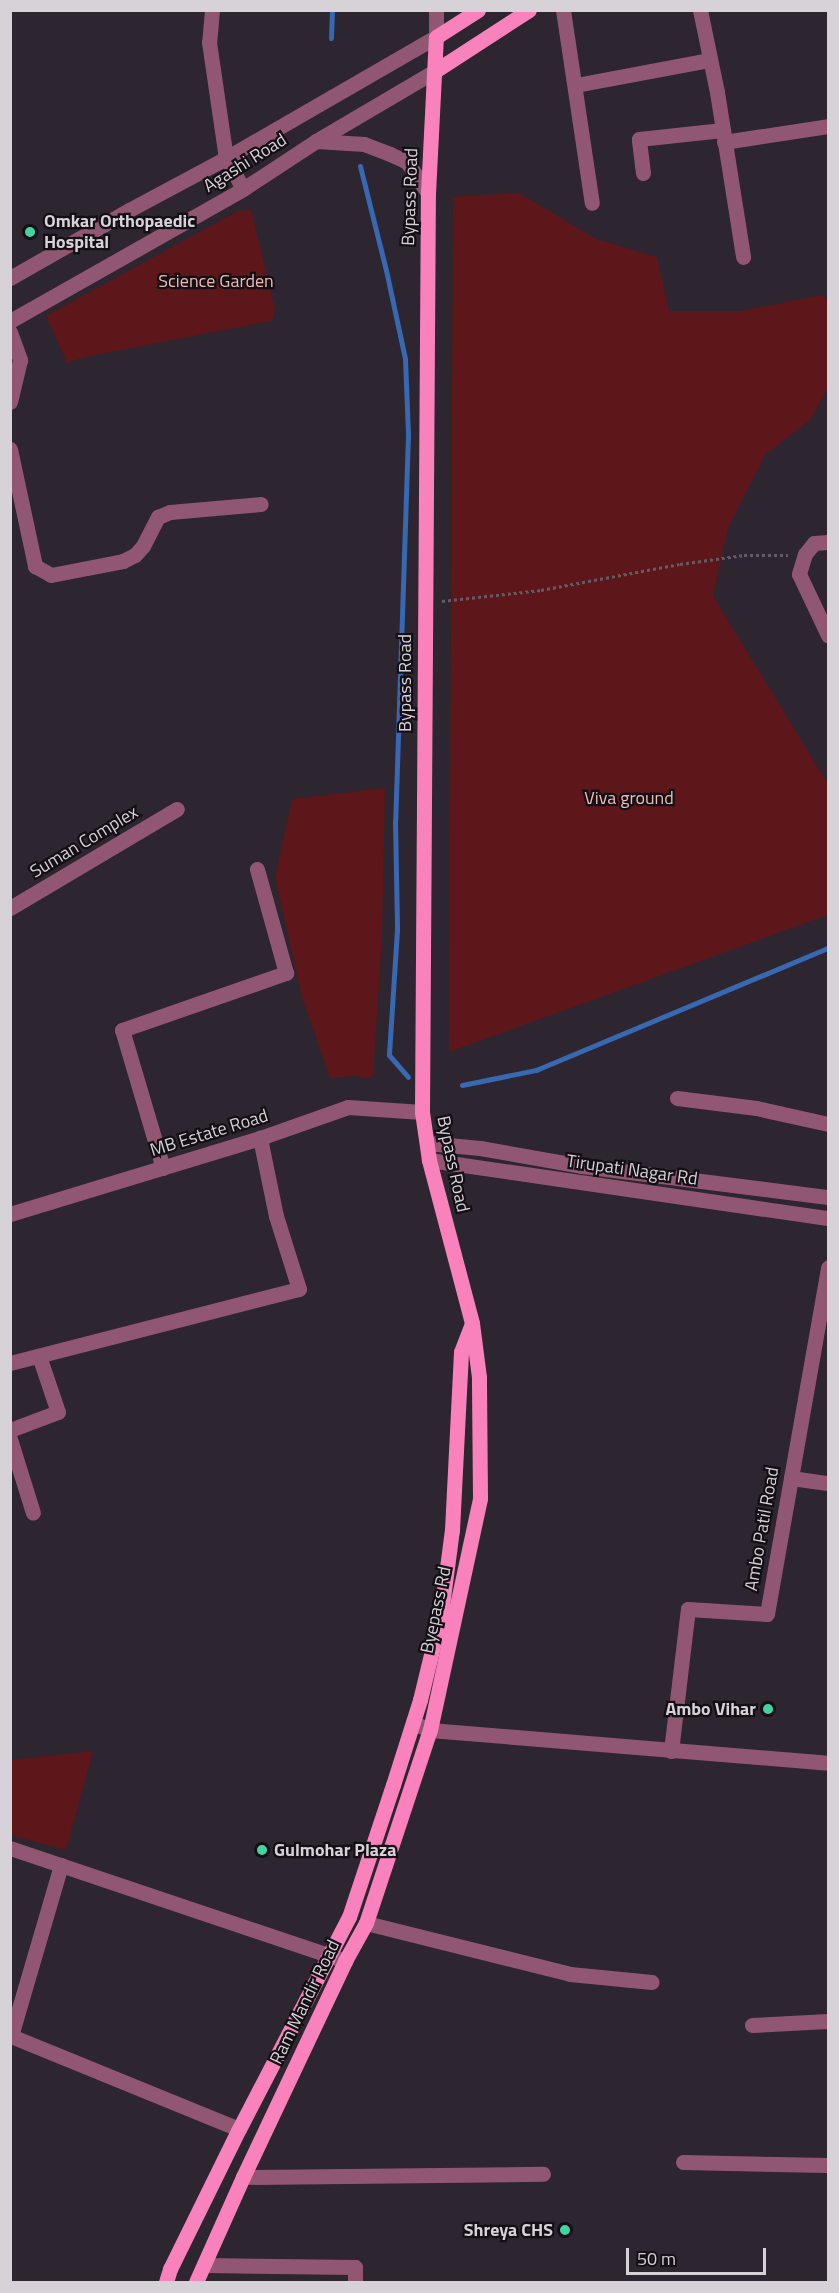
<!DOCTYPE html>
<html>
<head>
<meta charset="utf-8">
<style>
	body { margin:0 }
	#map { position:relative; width:839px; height:2293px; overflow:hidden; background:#2d252f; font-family:"Titillium Web",sans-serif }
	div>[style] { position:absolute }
	.green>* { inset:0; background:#5d171a }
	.stream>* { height:5px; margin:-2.5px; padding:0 2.5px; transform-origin:2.5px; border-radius:2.5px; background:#3868b1 }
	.path>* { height:3px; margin-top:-1.5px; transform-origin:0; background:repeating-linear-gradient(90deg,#635b64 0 3px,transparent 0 6px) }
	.minor>* { height:15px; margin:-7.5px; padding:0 7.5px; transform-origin:7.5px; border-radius:7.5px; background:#915772 }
	.major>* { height:15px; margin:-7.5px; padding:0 7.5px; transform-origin:7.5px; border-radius:7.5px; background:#fa82bc }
	.dots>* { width:16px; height:16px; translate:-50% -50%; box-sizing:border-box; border:3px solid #130f14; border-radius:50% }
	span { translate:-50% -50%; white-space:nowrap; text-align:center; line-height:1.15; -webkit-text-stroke:4.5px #130f14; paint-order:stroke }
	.street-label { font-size:18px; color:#d7d1d8 }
	.poi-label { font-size:18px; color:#d7d1d8; font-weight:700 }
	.left { translate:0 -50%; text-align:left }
	.right { translate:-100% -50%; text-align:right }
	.park-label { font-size:18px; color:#f0bab6 }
	.frame { position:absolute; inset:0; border:12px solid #d7d1d8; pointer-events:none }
	.scale { position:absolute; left:626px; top:2248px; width:140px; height:27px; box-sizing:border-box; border:3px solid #d7d1d8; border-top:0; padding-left:8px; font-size:18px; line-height:21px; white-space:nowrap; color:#d7d1d8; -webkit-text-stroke:4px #130f14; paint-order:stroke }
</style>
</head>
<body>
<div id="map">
	<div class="green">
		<i style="clip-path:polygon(519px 193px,596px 239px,657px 257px,669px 311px,742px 311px,822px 295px,828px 301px,828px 388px,810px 420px,765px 455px,728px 528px,713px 596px,828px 784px,828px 915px,449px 1052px,453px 197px)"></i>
		<i style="clip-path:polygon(251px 210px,275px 309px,272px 321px,85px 357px,67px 363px,46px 316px,238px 211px)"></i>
		<i style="clip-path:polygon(385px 788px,382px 935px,373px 1078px,356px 1076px,330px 1078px,302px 997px,275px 877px,292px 799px)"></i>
		<i style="clip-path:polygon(93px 1751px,66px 1850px,11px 1835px,11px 1760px)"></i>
	</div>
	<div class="stream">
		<i style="left:331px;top:38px;width:28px;rotate:-88deg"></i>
		<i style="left:360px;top:166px;width:107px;rotate:76deg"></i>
		<i style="left:386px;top:270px;width:91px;rotate:77.9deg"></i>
		<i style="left:405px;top:359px;width:76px;rotate:87.7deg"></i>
		<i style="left:408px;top:435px;width:386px;rotate:91.9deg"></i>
		<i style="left:395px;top:821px;width:109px;rotate:88.9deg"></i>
		<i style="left:397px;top:930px;width:125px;rotate:93.7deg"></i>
		<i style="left:389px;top:1055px;width:29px;rotate:49deg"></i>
		<i style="left:462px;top:1085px;width:76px;rotate:-11.5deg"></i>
		<i style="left:536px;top:1070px;width:316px;rotate:-22.7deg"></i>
	</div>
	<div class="path">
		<i style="left:442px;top:601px;width:100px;rotate:-6.3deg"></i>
		<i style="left:541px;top:590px;width:141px;rotate:-10.6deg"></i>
		<i style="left:680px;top:564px;width:65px;rotate:-8deg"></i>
		<i style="left:744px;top:555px;width:44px"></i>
	</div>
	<div class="minor">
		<i style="left:212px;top:10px;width:32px;rotate:95deg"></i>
		<i style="left:209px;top:42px;width:117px;rotate:81.7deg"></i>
		<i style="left:226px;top:158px;width:35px;rotate:61deg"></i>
		<i style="left:563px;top:10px;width:195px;rotate:81.5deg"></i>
		<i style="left:700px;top:10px;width:84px;rotate:78.3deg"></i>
		<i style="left:717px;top:92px;width:167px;rotate:81deg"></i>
		<i style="left:576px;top:85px;width:136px;rotate:-10.6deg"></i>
		<i style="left:316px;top:141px;width:48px;rotate:3.6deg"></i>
		<i style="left:364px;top:144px;width:28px;rotate:21deg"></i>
		<i style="left:390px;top:154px;width:19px;rotate:25deg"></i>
		<i style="left:407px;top:162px;width:37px;rotate:56deg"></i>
		<i style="left:724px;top:142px;width:105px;rotate:-8.7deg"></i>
		<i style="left:643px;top:173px;width:34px;rotate:-97deg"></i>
		<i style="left:639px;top:139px;width:84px;rotate:-6.1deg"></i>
		<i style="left:10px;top:278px;width:137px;rotate:-29.7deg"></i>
		<i style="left:129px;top:210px;width:110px;rotate:-28.2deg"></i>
		<i style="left:226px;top:158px;width:242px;rotate:-30deg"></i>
		<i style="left:436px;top:37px;width:27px;rotate:-90deg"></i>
		<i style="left:10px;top:321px;width:268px;rotate:-29.5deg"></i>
		<i style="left:243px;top:189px;width:87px;rotate:-33.3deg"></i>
		<i style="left:316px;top:141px;width:138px;rotate:-30.5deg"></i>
		<i style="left:10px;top:332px;width:30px;rotate:70deg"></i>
		<i style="left:20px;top:360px;width:43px;rotate:103.4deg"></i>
		<i style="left:10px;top:449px;width:120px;rotate:77.9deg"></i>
		<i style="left:35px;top:566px;width:18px;rotate:29deg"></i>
		<i style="left:51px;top:575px;width:73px;rotate:-11deg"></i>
		<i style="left:123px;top:561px;width:13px;rotate:-27deg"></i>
		<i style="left:135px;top:555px;width:12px;rotate:-48deg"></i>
		<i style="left:143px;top:546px;width:33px;rotate:-63deg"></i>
		<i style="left:158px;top:517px;width:13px;rotate:-23deg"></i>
		<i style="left:170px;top:512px;width:91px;rotate:-5deg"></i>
		<i style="left:828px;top:542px;width:14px;rotate:176deg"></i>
		<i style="left:814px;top:543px;width:14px;rotate:129deg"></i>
		<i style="left:805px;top:554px;width:21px;rotate:107deg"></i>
		<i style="left:799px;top:574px;width:68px;rotate:64.6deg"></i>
		<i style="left:10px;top:908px;width:194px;rotate:-30.7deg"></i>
		<i style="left:677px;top:1098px;width:80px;rotate:7.2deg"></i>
		<i style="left:756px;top:1108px;width:74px;rotate:12.5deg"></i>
		<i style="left:427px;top:1143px;width:53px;rotate:5.4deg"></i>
		<i style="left:480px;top:1148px;width:104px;rotate:10deg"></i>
		<i style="left:582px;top:1166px;width:248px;rotate:7.2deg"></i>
		<i style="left:429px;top:1160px;width:403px;rotate:8.3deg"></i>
		<i style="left:163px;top:1168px;width:144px;rotate:-106.5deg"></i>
		<i style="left:122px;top:1030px;width:174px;rotate:-19.2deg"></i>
		<i style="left:286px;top:973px;width:108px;rotate:-105.6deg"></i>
		<i style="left:10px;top:1214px;width:261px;rotate:-16.9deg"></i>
		<i style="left:260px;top:1138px;width:93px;rotate:-19.4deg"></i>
		<i style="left:348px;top:1107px;width:74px;rotate:3.9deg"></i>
		<i style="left:10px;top:1363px;width:298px;rotate:-14.4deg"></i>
		<i style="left:299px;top:1289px;width:77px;rotate:-107.5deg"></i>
		<i style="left:276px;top:1216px;width:80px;rotate:-101.6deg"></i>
		<i style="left:10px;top:1430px;width:51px;rotate:-20.6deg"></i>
		<i style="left:58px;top:1412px;width:59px;rotate:-108.7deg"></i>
		<i style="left:10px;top:1439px;width:77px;rotate:72.7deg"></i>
		<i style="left:791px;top:1478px;width:37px;rotate:8deg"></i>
		<i style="left:413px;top:1723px;width:18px;rotate:22deg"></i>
		<i style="left:430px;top:1730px;width:399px;rotate:4.7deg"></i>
		<i style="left:671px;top:1751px;width:143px;rotate:-83.2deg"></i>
		<i style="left:688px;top:1609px;width:79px;rotate:3.6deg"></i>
		<i style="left:767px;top:1614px;width:352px;rotate:-80deg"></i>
		<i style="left:10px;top:1848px;width:354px;rotate:18.6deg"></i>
		<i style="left:61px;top:1865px;width:178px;rotate:106.3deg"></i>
		<i style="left:11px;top:2036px;width:246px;rotate:22.2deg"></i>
		<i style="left:366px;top:1923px;width:210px;rotate:14deg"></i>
		<i style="left:570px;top:1974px;width:82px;rotate:5.6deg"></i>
		<i style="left:752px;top:2025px;width:76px;rotate:-3deg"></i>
		<i style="left:683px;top:2162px;width:145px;rotate:1.2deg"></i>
		<i style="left:243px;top:2177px;width:300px;rotate:-0.6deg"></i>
		<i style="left:204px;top:2265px;width:151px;rotate:0.8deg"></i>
		<i style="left:355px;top:2267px;width:15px;rotate:90deg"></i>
	</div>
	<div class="major">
		<i style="left:435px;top:71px;width:112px;rotate:-33deg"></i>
		<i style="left:166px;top:2282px;width:14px;rotate:-73deg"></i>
		<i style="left:170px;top:2269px;width:156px;rotate:-63.8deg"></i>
		<i style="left:239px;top:2129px;width:239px;rotate:-62.6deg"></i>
		<i style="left:349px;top:1917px;width:139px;rotate:-71.6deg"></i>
		<i style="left:393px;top:1785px;width:89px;rotate:-72.4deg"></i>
		<i style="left:420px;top:1700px;width:89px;rotate:-76.4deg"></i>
		<i style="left:441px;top:1613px;width:84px;rotate:-82.5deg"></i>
		<i style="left:452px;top:1530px;width:178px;rotate:-87.1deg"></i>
		<i style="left:461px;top:1352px;width:28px;rotate:-69deg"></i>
		<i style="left:196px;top:2282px;width:115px;rotate:-65.9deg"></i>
		<i style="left:243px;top:2177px;width:239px;rotate:-64.7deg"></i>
		<i style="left:345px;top:1961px;width:43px;rotate:-61.1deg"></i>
		<i style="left:366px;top:1923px;width:203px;rotate:-71.7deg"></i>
		<i style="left:430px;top:1730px;width:237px;rotate:-77.8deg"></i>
		<i style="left:480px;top:1498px;width:121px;rotate:-90.5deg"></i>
		<i style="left:479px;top:1377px;width:54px;rotate:-97.4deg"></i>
		<i style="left:472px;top:1323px;width:169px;rotate:-104.8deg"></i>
		<i style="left:429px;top:1160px;width:49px;rotate:-98.3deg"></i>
		<i style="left:422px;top:1112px;width:919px;rotate:-89.63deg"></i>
		<i style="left:428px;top:193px;width:156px;rotate:-87.1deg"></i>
		<i style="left:436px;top:37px;width:50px;rotate:-32.7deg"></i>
	</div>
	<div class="dots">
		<i style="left:30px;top:232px;background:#40d4a2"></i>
		<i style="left:768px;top:1709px;background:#40d4a2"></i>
		<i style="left:262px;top:1850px;background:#40d4a2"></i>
		<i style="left:565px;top:2230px;background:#40d4a2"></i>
	</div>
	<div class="street-label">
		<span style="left:245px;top:163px;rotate:-32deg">Agashi Road</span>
		<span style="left:410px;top:197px;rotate:-88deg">Bypass Road</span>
		<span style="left:405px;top:683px;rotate:-90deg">Bypass Road</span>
		<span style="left:84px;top:842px;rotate:-31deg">Suman Complex</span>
		<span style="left:209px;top:1133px;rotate:-17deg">MB Estate Road</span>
		<span style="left:453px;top:1164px;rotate:78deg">Bypass Road</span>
		<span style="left:632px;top:1170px;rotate:8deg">Tirupati Nagar Rd</span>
		<span style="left:762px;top:1529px;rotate:-80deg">Ambo Patil Road</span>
		<span style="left:436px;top:1610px;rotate:-78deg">Byepass Rd</span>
		<span style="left:305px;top:2002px;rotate:-64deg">Ram Mandir Road</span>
	</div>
	<div class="poi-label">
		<span class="left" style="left:44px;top:232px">Omkar Orthopaedic<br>Hospital</span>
		<span class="right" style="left:756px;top:1709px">Ambo Vihar</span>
		<span class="left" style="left:274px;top:1850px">Gulmohar Plaza</span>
		<span class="right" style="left:553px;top:2230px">Shreya CHS</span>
	</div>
	<div class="park-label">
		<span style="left:216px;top:281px">Science Garden</span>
		<span style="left:629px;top:798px">Viva ground</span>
	</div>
	<div class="frame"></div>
	<div class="scale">50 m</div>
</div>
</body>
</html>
